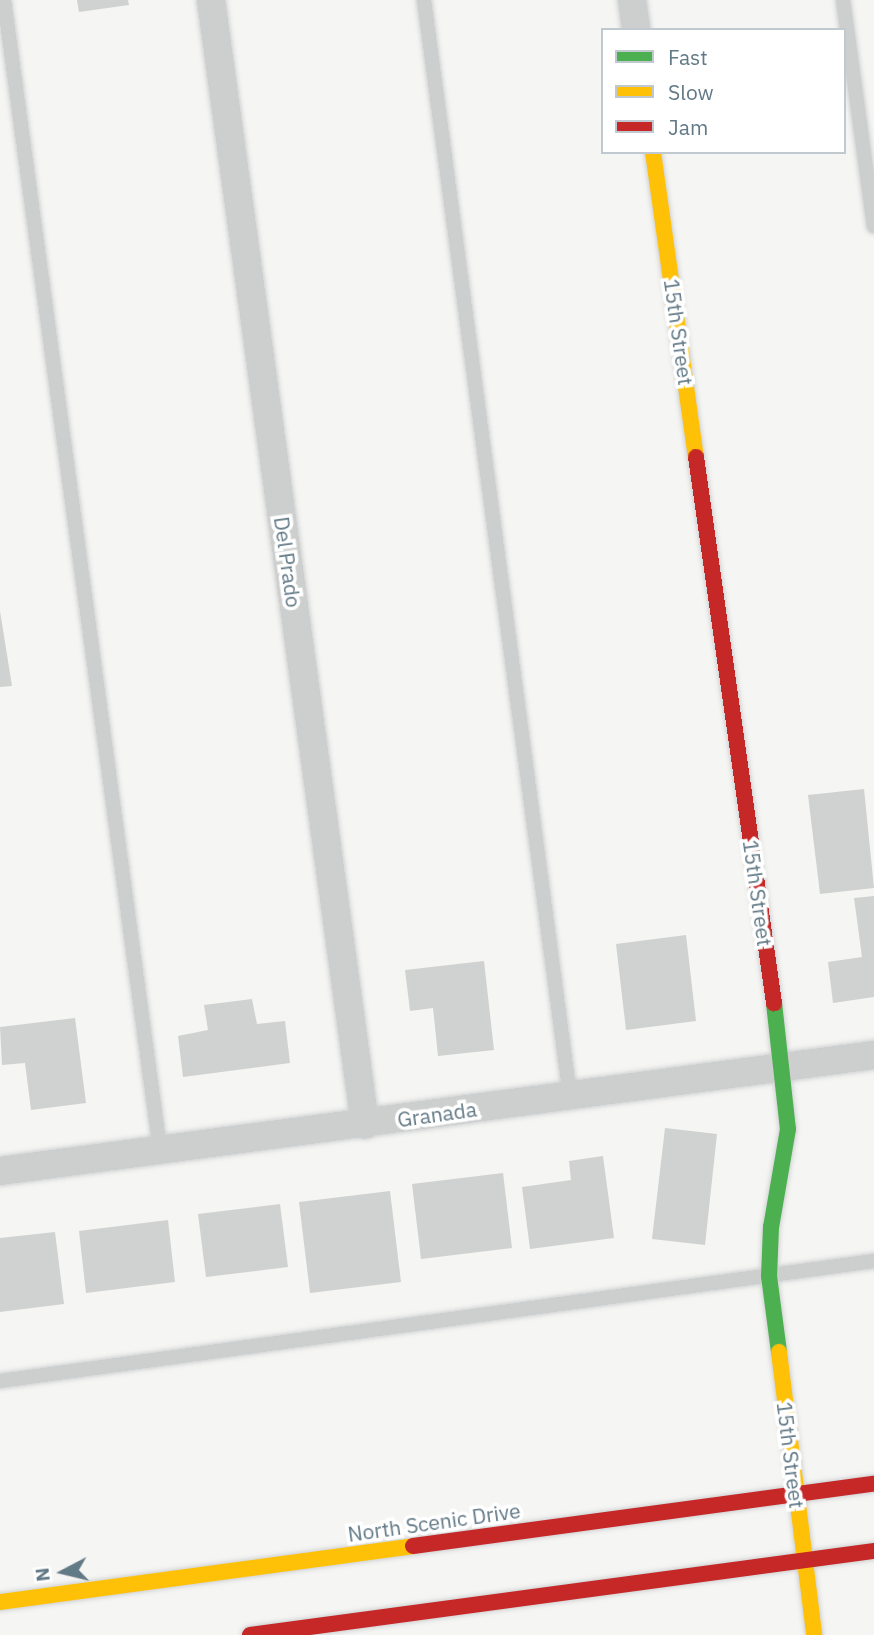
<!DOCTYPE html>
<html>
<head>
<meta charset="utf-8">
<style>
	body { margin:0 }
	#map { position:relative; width:874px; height:1635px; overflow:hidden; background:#f5f5f3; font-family:"IBM Plex Sans",sans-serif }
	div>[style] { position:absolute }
	.building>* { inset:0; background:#d0d2d1 }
	.roads { filter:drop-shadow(0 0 2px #d0d2d3) drop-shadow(0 0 2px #d0d2d3) }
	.lane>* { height:14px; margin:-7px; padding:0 7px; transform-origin:7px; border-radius:7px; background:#cdcece }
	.street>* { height:28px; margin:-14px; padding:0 14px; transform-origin:14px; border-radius:14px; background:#cdcece }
	.fast>* { height:16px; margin:-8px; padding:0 8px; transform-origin:8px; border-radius:8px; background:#4caf50 }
	.slow>* { height:16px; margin:-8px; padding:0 8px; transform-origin:8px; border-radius:8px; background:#ffc107 }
	.jam>* { height:16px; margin:-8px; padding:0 8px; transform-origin:8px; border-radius:8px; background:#c62828 }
	span { translate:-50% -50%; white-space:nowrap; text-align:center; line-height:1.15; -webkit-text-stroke:7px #fff; paint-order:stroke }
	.street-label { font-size:21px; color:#627986 }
	.legend { position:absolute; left:601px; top:28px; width:245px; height:126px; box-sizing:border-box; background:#fff; border:2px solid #c0c9cf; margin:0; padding:9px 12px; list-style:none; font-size:21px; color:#627986 }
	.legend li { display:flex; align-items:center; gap:14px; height:35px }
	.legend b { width:35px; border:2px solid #c0c9cf }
	.north { position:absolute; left:28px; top:1537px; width:70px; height:70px; -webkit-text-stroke:5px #fff; paint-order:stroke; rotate:263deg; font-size:19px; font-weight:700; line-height:28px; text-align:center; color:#627986 }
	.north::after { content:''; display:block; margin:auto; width:24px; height:32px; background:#627986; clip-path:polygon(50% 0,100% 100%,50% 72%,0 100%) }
</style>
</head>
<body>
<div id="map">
	<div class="building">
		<i style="clip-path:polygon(77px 0,128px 0,129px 5px,79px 12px)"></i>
		<i style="clip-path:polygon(0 611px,12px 686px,0 687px)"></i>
		<i style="clip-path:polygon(864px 789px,874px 888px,820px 894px,808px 795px)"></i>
		<i style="clip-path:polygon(874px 896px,874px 997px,833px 1003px,828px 962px,862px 957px,854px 898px)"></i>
		<i style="clip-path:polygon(686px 935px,696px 1021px,626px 1030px,616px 944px)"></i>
		<i style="clip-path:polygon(484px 961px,494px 1050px,438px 1056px,433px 1008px,410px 1011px,405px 970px)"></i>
		<i style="clip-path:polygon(252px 999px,257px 1024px,285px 1021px,290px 1063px,183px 1077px,178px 1036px,208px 1030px,204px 1005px)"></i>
		<i style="clip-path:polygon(75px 1018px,86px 1103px,31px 1110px,25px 1063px,2px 1065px,0 1027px)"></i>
		<i style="clip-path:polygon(665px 1128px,717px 1134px,705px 1245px,652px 1239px)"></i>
		<i style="clip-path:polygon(603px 1156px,614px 1238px,530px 1249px,522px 1187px,571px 1180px,569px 1161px)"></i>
		<i style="clip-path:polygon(503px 1173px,512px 1248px,421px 1259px,412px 1184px)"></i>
		<i style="clip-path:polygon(390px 1191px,401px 1282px,310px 1293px,299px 1202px)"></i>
		<i style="clip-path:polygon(280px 1204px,288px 1267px,206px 1277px,198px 1214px)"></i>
		<i style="clip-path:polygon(168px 1220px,175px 1282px,86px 1293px,79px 1231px)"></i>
		<i style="clip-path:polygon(55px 1232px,64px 1304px,0 1312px,0 1238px)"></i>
	</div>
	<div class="roads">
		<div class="lane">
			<i style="left:4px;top:0;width:1161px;rotate:82.27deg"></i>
			<i style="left:424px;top:0;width:1106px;rotate:82.41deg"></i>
			<i style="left:843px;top:0;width:228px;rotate:82.2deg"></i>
			<i style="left:0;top:1381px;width:882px;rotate:-7.82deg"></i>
		</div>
		<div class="street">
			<i style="left:211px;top:0;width:1135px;rotate:82.2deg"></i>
			<i style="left:632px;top:0;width:30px;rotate:82deg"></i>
			<i style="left:0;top:1171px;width:882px;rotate:-7.56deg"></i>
		</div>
		<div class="fast">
			<i style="left:774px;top:1003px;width:127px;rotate:83.7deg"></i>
			<i style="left:788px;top:1129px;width:99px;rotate:99.8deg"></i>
			<i style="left:771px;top:1227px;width:49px;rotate:92.3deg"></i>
			<i style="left:769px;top:1276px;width:77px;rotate:82.5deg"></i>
		</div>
		<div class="slow">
			<i style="left:653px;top:152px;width:308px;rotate:82deg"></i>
			<i style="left:779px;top:1352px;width:285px;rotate:82.9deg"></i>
			<i style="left:0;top:1602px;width:417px;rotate:-7.7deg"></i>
		</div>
		<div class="jam">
			<i style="left:696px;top:457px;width:552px;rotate:81.87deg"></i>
			<i style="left:413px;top:1546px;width:465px;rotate:-7.7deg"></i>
			<i style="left:250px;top:1635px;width:630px;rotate:-7.67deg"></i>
		</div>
	</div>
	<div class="street-label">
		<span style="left:679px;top:332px;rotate:82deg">15th Street</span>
		<span style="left:288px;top:562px;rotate:82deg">Del Prado</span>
		<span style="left:758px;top:893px;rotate:82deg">15th Street</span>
		<span style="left:437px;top:1114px;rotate:-8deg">Granada</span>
		<span style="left:791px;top:1455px;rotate:83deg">15th Street</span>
		<span style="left:434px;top:1522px;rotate:-8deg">North Scenic Drive</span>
	</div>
	<ul class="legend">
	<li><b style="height:9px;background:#4caf50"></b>Fast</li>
	<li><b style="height:9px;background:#ffc107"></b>Slow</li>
	<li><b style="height:9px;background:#c62828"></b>Jam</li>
	</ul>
	<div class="north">N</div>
</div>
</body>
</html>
